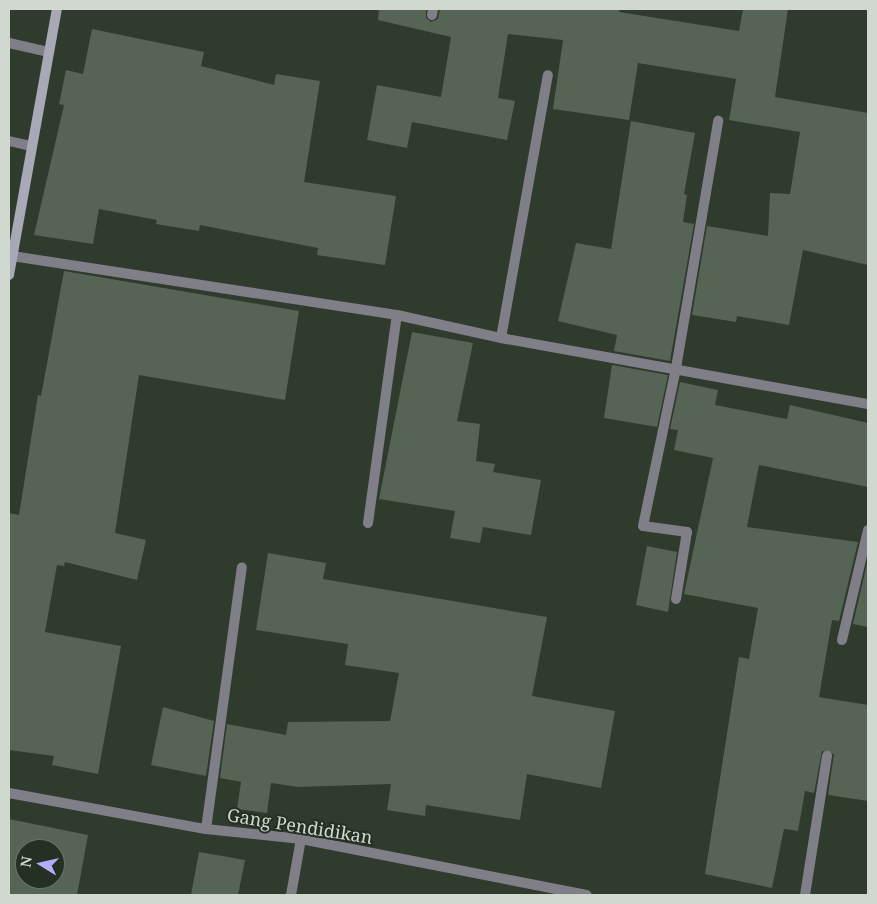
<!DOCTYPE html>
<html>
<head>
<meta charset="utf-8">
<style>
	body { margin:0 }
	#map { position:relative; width:877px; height:904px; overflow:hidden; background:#2e3b2d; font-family:"Noto Serif",serif }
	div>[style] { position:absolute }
	.building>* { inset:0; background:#566455 }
	.lane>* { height:10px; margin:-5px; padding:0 5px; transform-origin:5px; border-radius:5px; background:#807f88 }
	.street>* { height:10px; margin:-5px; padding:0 5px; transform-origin:5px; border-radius:5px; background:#807f88 }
	.secondary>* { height:10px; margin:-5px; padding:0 5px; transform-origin:5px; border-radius:5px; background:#a9a8b6 }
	span { translate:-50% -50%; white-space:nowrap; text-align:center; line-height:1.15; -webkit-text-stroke:4px #243023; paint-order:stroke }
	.street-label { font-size:18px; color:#d0d8cf }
	.frame { position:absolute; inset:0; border:10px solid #d0d8cf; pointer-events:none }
	.north { position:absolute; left:15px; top:839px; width:50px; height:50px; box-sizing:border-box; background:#243023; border:1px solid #697368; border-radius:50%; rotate:279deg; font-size:14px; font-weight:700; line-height:20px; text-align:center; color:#d0d8cf }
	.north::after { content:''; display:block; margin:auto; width:18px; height:22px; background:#b4acf9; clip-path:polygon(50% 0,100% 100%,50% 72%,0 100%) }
</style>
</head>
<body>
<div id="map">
	<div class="building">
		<i style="clip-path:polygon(379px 9px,426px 9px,426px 18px,431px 22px,438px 19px,440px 9px,620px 9px,619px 12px,739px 31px,743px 9px,788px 9px,775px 97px,868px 113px,868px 265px,803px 250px,789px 325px,737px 316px,736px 322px,692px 315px,707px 226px,768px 236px,770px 193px,790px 194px,800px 132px,729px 120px,736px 79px,638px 63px,629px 120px,553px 109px,563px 40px,508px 34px,498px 98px,515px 101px,507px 140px,412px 122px,407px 148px,367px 140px,377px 85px,441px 97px,451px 37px,378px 20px)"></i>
		<i style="clip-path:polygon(92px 29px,204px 52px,201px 66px,274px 85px,276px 74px,320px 81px,304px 182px,396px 196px,385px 265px,317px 255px,318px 248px,200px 225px,199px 231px,156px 224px,157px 220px,99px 209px,93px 244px,34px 235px,64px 105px,59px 104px,66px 70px,83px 74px)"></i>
		<i style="clip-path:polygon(631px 121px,695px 133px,684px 194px,687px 195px,683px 222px,694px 224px,670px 361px,614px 351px,617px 335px,558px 321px,576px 243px,611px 249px)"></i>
		<i style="clip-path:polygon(64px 271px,299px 311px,285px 400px,139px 375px,115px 533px,146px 540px,137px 580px,65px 562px,64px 566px,57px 565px,45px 632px,121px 646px,98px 774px,52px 765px,54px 756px,9px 750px,9px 513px,19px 515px,38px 395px,41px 396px)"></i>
		<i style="clip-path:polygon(412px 332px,473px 343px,457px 421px,480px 424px,476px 461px,495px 464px,493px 472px,541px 480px,531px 535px,483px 527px,480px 543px,450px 538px,455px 511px,379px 499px)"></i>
		<i style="clip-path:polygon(612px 365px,668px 375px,657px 427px,604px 418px)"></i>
		<i style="clip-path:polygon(680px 382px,718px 390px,715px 405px,787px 419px,790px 405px,868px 423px,868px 487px,759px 465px,747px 527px,858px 542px,839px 621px,832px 620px,819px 697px,868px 705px,868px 801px,828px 795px,834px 754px,822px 751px,814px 793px,805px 791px,798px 831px,784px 829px,772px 888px,705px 874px,739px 657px,749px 659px,758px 608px,684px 594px,713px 458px,674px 450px,678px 430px,670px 429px)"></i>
		<i style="clip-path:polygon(647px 546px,677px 552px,668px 612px,636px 605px)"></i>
		<i style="clip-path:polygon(268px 553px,326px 563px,323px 579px,547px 617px,532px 696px,615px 711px,601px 788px,527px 774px,520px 820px,426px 805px,425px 816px,387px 810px,391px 784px,298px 787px,271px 783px,267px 813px,237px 809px,241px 782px,220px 778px,227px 724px,286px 735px,288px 722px,390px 721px,399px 673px,345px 665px,348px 644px,256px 630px)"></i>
		<i style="clip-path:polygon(868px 559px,868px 627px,853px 624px)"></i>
		<i style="clip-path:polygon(163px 707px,214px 721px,206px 776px,151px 765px)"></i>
		<i style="clip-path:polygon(evenodd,9px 819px,88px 835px,77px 895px,9px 895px,9px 819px,25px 849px,55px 849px,55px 879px,25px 879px,25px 849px)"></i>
		<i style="clip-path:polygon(199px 852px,245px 860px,238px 895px,191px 895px)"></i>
	</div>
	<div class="lane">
		<i style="left:805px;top:895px;width:141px;rotate:-81deg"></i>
	</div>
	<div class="street">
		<i style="left:432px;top:15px;width:6px;rotate:-81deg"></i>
		<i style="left:9px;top:43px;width:41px;rotate:12.7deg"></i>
		<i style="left:9px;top:141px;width:23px;rotate:13deg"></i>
		<i style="left:12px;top:256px;width:389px;rotate:8.7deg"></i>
		<i style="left:397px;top:315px;width:107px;rotate:12.5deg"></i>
		<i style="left:501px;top:338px;width:373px;rotate:10.2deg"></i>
		<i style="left:501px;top:338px;width:267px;rotate:-79.9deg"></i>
		<i style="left:368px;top:523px;width:210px;rotate:-82.1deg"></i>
		<i style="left:676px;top:599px;width:68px;rotate:-80.7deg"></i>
		<i style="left:687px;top:532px;width:44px;rotate:-172.2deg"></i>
		<i style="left:643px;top:526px;width:161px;rotate:-78.2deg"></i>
		<i style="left:676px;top:368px;width:251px;rotate:-80.3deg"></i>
		<i style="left:842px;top:640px;width:113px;rotate:-76.7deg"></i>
		<i style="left:9px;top:793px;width:200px;rotate:10.4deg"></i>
		<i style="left:206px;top:829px;width:96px;rotate:6deg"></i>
		<i style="left:301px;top:839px;width:291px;rotate:11.1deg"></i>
		<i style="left:206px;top:829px;width:264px;rotate:-82.2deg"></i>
		<i style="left:291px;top:895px;width:57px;rotate:-79.9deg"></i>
	</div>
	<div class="secondary">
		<i style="left:9px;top:275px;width:270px;rotate:-79.8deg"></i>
	</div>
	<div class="street-label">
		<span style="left:300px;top:826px;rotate:9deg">Gang Pendidikan</span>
	</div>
	<div class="frame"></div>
	<div class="north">N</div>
</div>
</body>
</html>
